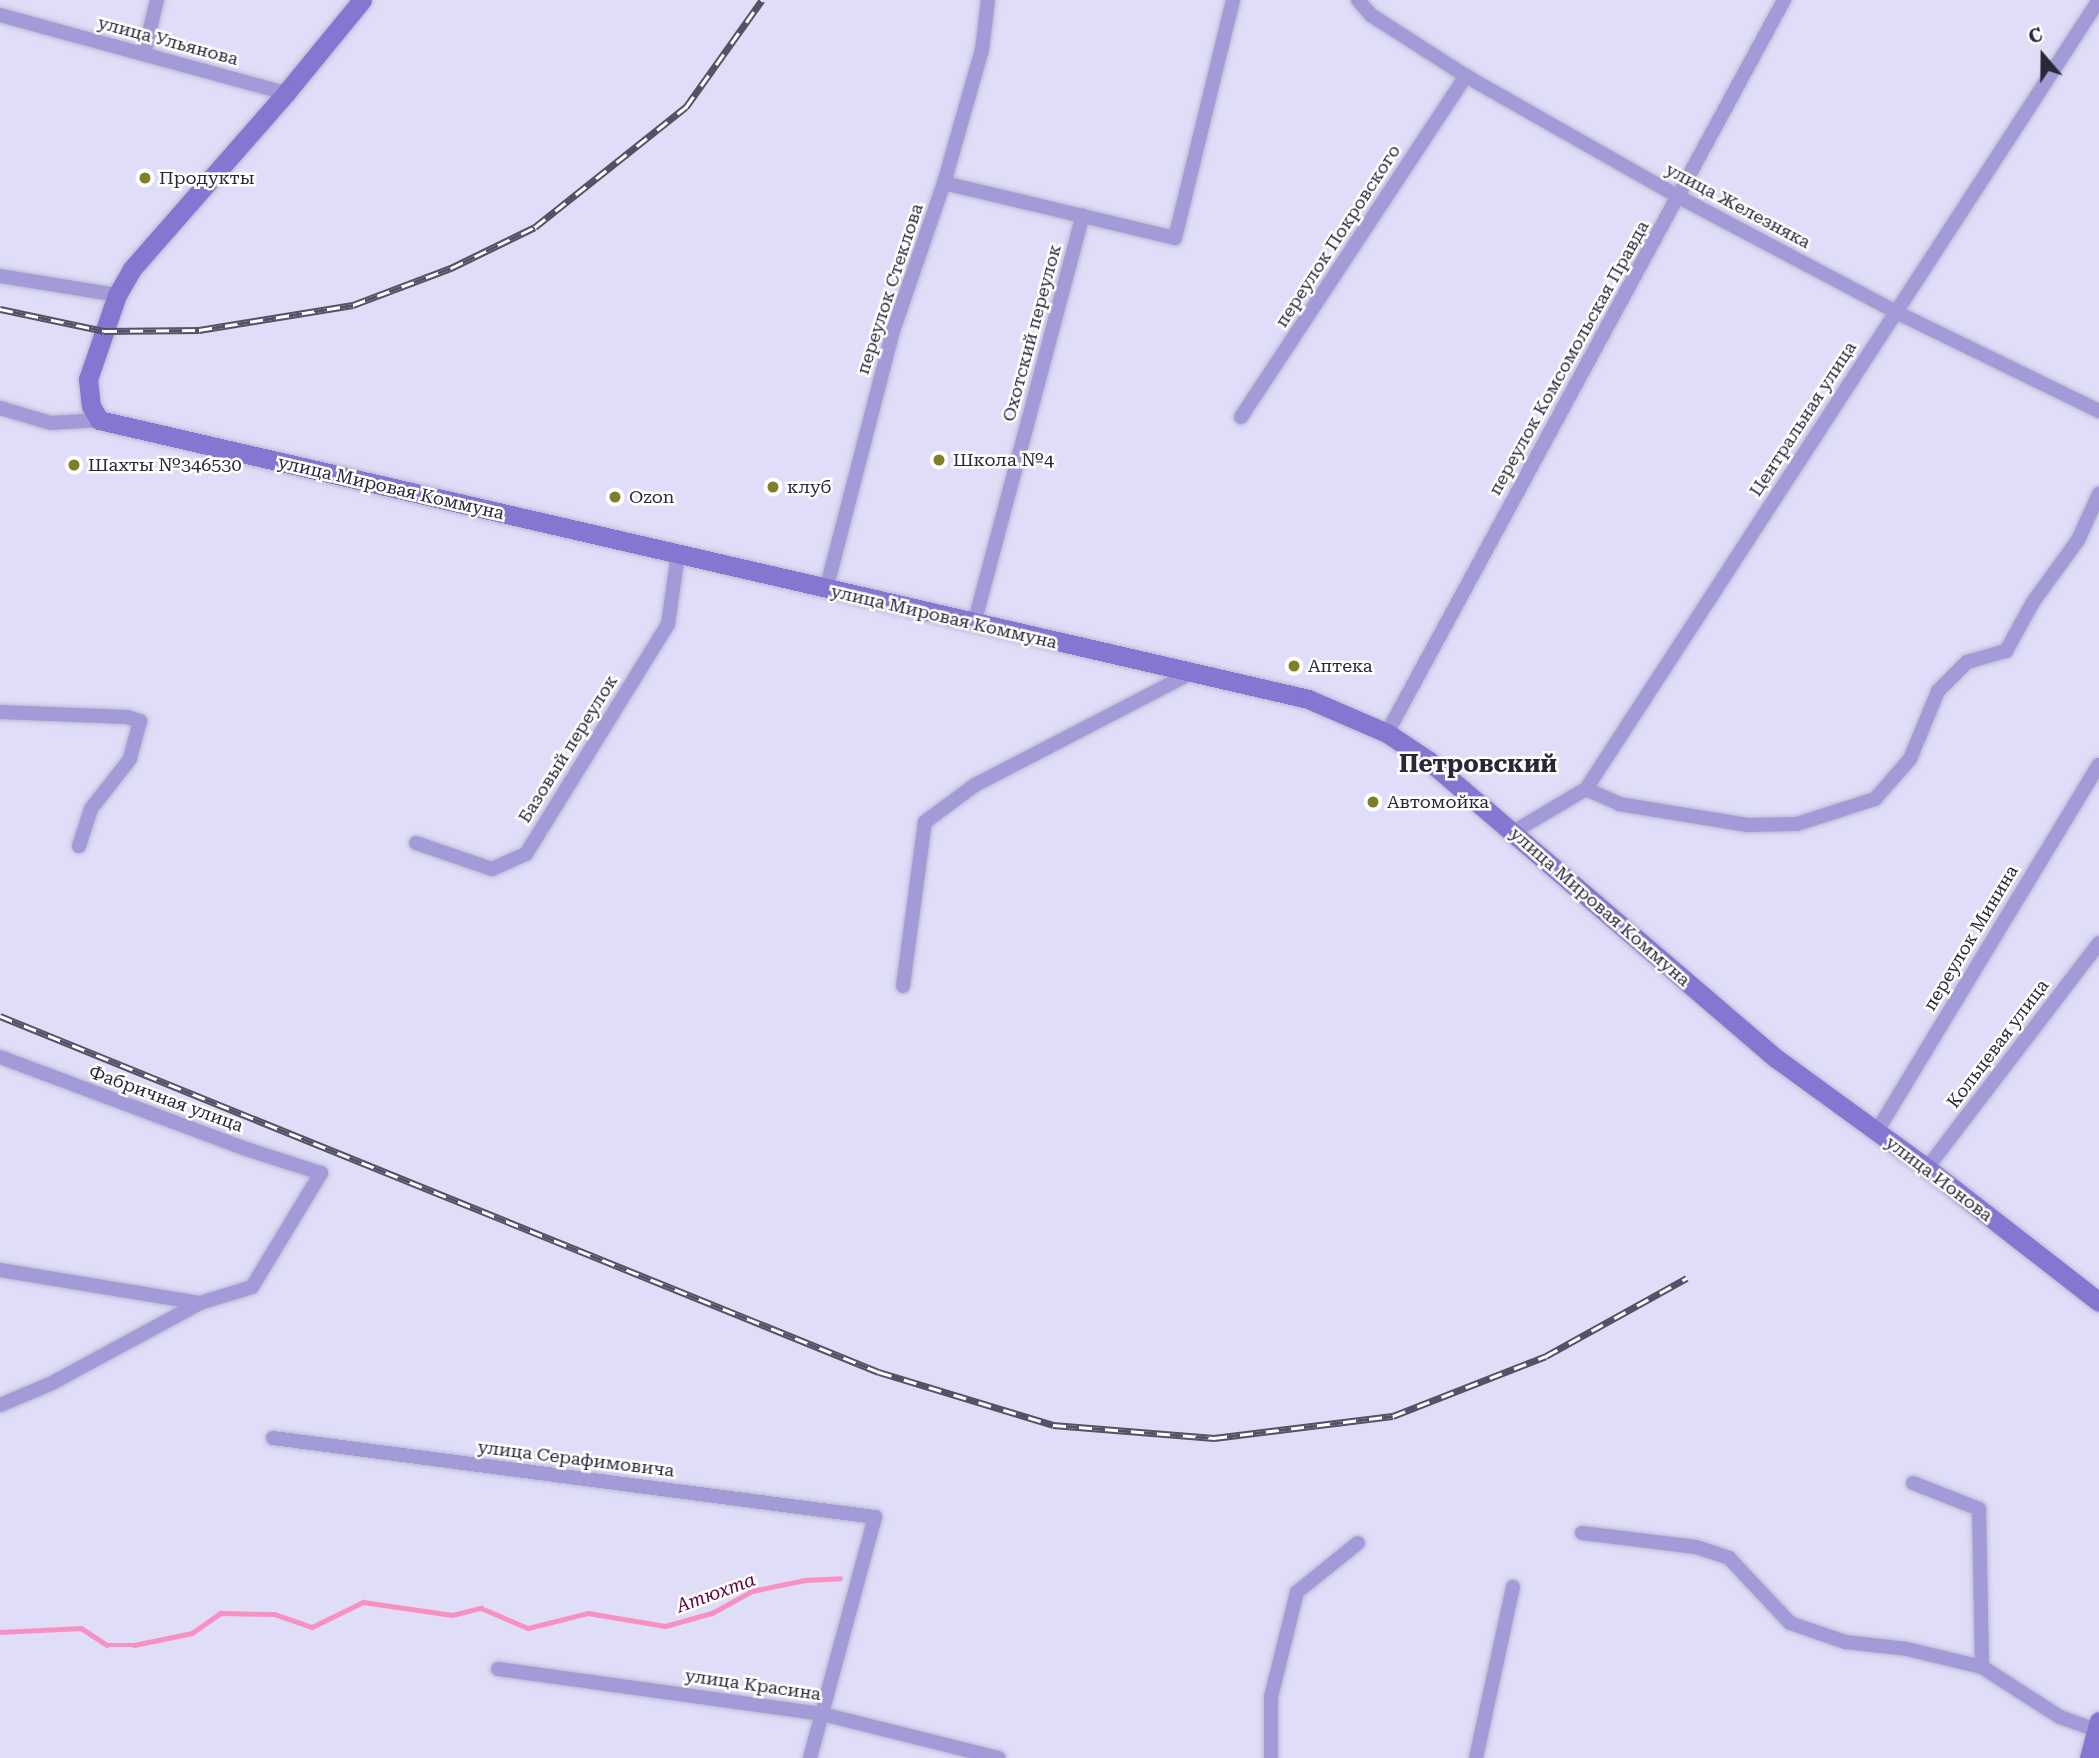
<!DOCTYPE html>
<html>
<head>
<meta charset="utf-8">
<style>
	body { margin:0 }
	#map { position:relative; width:2099px; height:1758px; overflow:hidden; background:#dfddf8; font-family:"Roboto Serif",serif }
	div>[style] { position:absolute }
	.stream>* { height:4.5px; margin:-2.25px; padding:0 2.25px; transform-origin:2.25px; border-radius:2.25px; background:#f791c4 }
	.roads { filter:drop-shadow(0 0 2px #bbb9d2) drop-shadow(0 0 2px #bbb9d2) }
	.minor>* { height:14px; margin:-7px; padding:0 7px; transform-origin:7px; border-radius:7px; background:#a29bd8 }
	.secondary>* { height:19px; margin:-9.5px; padding:0 9.5px; transform-origin:9.5px; border-radius:9.5px; background:#8577d1 }
	.rail>* { height:7px; margin-top:-3.5px; transform-origin:0; background:repeating-linear-gradient(90deg,#fff 0 13px,#535266 0 26px); box-sizing:border-box; border-block:2px solid #535266 }
	.dots>* { width:19px; height:19px; translate:-50% -50%; box-sizing:border-box; border:4px solid #fff; border-radius:50% }
	span { translate:-50% -50%; white-space:nowrap; text-align:center; line-height:1.15; -webkit-text-stroke:5px #fff; paint-order:stroke }
	.street-label { font-size:18px; color:#292839 }
	.poi-label { font-size:18px; color:#292839 }
	.left { translate:0 -50%; text-align:left }
	.water-label { font-size:19px; color:#60033f; font-style:italic }
	.district-label { font-size:24px; color:#292839; font-weight:700 }
	.north { position:absolute; left:2008px; top:21px; width:70px; height:70px; -webkit-text-stroke:5px #fff; paint-order:stroke; rotate:340deg; font-size:19px; font-weight:700; line-height:28px; text-align:center; color:#292839 }
	.north::after { content:''; display:block; margin:auto; width:24px; height:32px; background:#292839; clip-path:polygon(50% 0,100% 100%,50% 72%,0 100%) }
</style>
</head>
<body>
<div id="map">
	<div class="stream">
		<i style="left:0;top:1632px;width:81px;rotate:-2.8deg"></i>
		<i style="left:81px;top:1628px;width:31px;rotate:33deg"></i>
		<i style="left:107px;top:1645px;width:27px"></i>
		<i style="left:134px;top:1645px;width:59px;rotate:-11.7deg"></i>
		<i style="left:192px;top:1633px;width:35px;rotate:-35deg"></i>
		<i style="left:221px;top:1613px;width:53px;rotate:1.1deg"></i>
		<i style="left:274px;top:1614px;width:40px;rotate:18.9deg"></i>
		<i style="left:312px;top:1627px;width:57px;rotate:-26.1deg"></i>
		<i style="left:363px;top:1602px;width:90px;rotate:8.3deg"></i>
		<i style="left:452px;top:1615px;width:30px;rotate:-14deg"></i>
		<i style="left:481px;top:1608px;width:51px;rotate:23.1deg"></i>
		<i style="left:528px;top:1628px;width:62px;rotate:-14deg"></i>
		<i style="left:588px;top:1613px;width:78px;rotate:9.6deg"></i>
		<i style="left:665px;top:1626px;width:49px;rotate:-15.5deg"></i>
		<i style="left:712px;top:1613px;width:46px;rotate:-28.8deg"></i>
		<i style="left:752px;top:1591px;width:54px;rotate:-11.7deg"></i>
		<i style="left:805px;top:1580px;width:35px;rotate:-3deg"></i>
	</div>
	<div class="roads">
		<div class="minor">
			<i style="left:1358px;top:0;width:20px;rotate:49deg"></i>
			<i style="left:1371px;top:15px;width:113px;rotate:32.7deg"></i>
			<i style="left:1466px;top:76px;width:245px;rotate:29.6deg"></i>
			<i style="left:1679px;top:197px;width:246px;rotate:27.9deg"></i>
			<i style="left:1896px;top:312px;width:226px;rotate:26deg"></i>
			<i style="left:0;top:15px;width:296px;rotate:15.3deg"></i>
			<i style="left:144px;top:54px;width:56px;rotate:-76.5deg"></i>
			<i style="left:944px;top:183px;width:237px;rotate:13.4deg"></i>
			<i style="left:1175px;top:238px;width:245px;rotate:-76.3deg"></i>
			<i style="left:0;top:276px;width:119px;rotate:9.2deg"></i>
			<i style="left:0;top:408px;width:53px;rotate:16.4deg"></i>
			<i style="left:51px;top:423px;width:48px;rotate:-3.6deg"></i>
			<i style="left:1241px;top:417px;width:409px;rotate:-56.6deg"></i>
			<i style="left:826px;top:590px;width:271px;rotate:-75.5deg"></i>
			<i style="left:894px;top:328px;width:153px;rotate:-71deg"></i>
			<i style="left:944px;top:183px;width:138px;rotate:-74.1deg"></i>
			<i style="left:982px;top:50px;width:50px;rotate:-83.2deg"></i>
			<i style="left:974px;top:624px;width:423px;rotate:-75.1deg"></i>
			<i style="left:0;top:712px;width:127px;rotate:2.3deg"></i>
			<i style="left:127px;top:717px;width:14px;rotate:17deg"></i>
			<i style="left:140px;top:721px;width:39px;rotate:105deg"></i>
			<i style="left:130px;top:759px;width:63px;rotate:128deg"></i>
			<i style="left:91px;top:809px;width:39px;rotate:108deg"></i>
			<i style="left:1387px;top:733px;width:834px;rotate:-61.56deg"></i>
			<i style="left:1586px;top:789px;width:36px;rotate:24deg"></i>
			<i style="left:1619px;top:804px;width:130px;rotate:9.3deg"></i>
			<i style="left:1747px;top:825px;width:50px;rotate:-1.1deg"></i>
			<i style="left:1797px;top:824px;width:82px;rotate:-17.8deg"></i>
			<i style="left:1875px;top:799px;width:53px;rotate:-48.8deg"></i>
			<i style="left:1910px;top:759px;width:74px;rotate:-67.6deg"></i>
			<i style="left:1938px;top:691px;width:41px;rotate:-45deg"></i>
			<i style="left:1967px;top:662px;width:41px;rotate:-15.8deg"></i>
			<i style="left:2006px;top:651px;width:56px;rotate:-61.1deg"></i>
			<i style="left:2033px;top:602px;width:77px;rotate:-54deg"></i>
			<i style="left:2078px;top:540px;width:51px;rotate:-65.5deg"></i>
			<i style="left:1513px;top:832px;width:85px;rotate:-30.5deg"></i>
			<i style="left:1586px;top:789px;width:941px;rotate:-56.97deg"></i>
			<i style="left:416px;top:843px;width:80px;rotate:18.9deg"></i>
			<i style="left:492px;top:869px;width:37px;rotate:-24deg"></i>
			<i style="left:526px;top:854px;width:270px;rotate:-58.3deg"></i>
			<i style="left:668px;top:624px;width:70px;rotate:-81.8deg"></i>
			<i style="left:903px;top:986px;width:165px;rotate:-82.4deg"></i>
			<i style="left:925px;top:822px;width:62px;rotate:-36.5deg"></i>
			<i style="left:975px;top:785px;width:241px;rotate:-27.4deg"></i>
			<i style="left:0;top:1057px;width:259px;rotate:20.5deg"></i>
			<i style="left:243px;top:1148px;width:82px;rotate:17.8deg"></i>
			<i style="left:321px;top:1173px;width:133px;rotate:121.2deg"></i>
			<i style="left:252px;top:1287px;width:54px;rotate:162.9deg"></i>
			<i style="left:200px;top:1303px;width:170px;rotate:151.6deg"></i>
			<i style="left:50px;top:1384px;width:54px;rotate:157.2deg"></i>
			<i style="left:1877px;top:1131px;width:428px;rotate:-58.8deg"></i>
			<i style="left:1927px;top:1168px;width:283px;rotate:-52.6deg"></i>
			<i style="left:0;top:1270px;width:203px;rotate:9.4deg"></i>
			<i style="left:273px;top:1438px;width:607px;rotate:7.48deg"></i>
			<i style="left:875px;top:1517px;width:250px;rotate:105.1deg"></i>
			<i style="left:1913px;top:1483px;width:71px;rotate:21.5deg"></i>
			<i style="left:1979px;top:1509px;width:158px;rotate:88.9deg"></i>
			<i style="left:1582px;top:1533px;width:115px;rotate:7deg"></i>
			<i style="left:1696px;top:1547px;width:35px;rotate:18deg"></i>
			<i style="left:1729px;top:1558px;width:89px;rotate:46.8deg"></i>
			<i style="left:1790px;top:1623px;width:58px;rotate:19.1deg"></i>
			<i style="left:1845px;top:1642px;width:62px;rotate:6.4deg"></i>
			<i style="left:1907px;top:1649px;width:77px;rotate:13.5deg"></i>
			<i style="left:1982px;top:1667px;width:93px;rotate:32.7deg"></i>
			<i style="left:2060px;top:1717px;width:41px;rotate:19.7deg"></i>
			<i style="left:498px;top:1669px;width:327px;rotate:7.9deg"></i>
			<i style="left:822px;top:1714px;width:182px;rotate:14deg"></i>
			<i style="left:1271px;top:1758px;width:61px;rotate:-90deg"></i>
			<i style="left:1271px;top:1697px;width:108px;rotate:-76.1deg"></i>
			<i style="left:1297px;top:1592px;width:78px;rotate:-38.8deg"></i>
			<i style="left:1476px;top:1758px;width:175px;rotate:-77.8deg"></i>
		</div>
		<div class="secondary">
			<i style="left:362px;top:0;width:120px;rotate:129.3deg"></i>
			<i style="left:286px;top:93px;width:234px;rotate:131.2deg"></i>
			<i style="left:132px;top:269px;width:30px;rotate:120deg"></i>
			<i style="left:117px;top:295px;width:89px;rotate:109deg"></i>
			<i style="left:88px;top:379px;width:27px;rotate:84deg"></i>
			<i style="left:91px;top:406px;width:16px;rotate:60deg"></i>
			<i style="left:99px;top:420px;width:1241px;rotate:12.99deg"></i>
			<i style="left:1308px;top:699px;width:86px;rotate:23.3deg"></i>
			<i style="left:1387px;top:733px;width:50px;rotate:33.7deg"></i>
			<i style="left:1429px;top:761px;width:458px;rotate:40.6deg"></i>
			<i style="left:1777px;top:1059px;width:185px;rotate:36deg"></i>
			<i style="left:1927px;top:1168px;width:218px;rotate:37.9deg"></i>
			<i style="left:2089px;top:1758px;width:38px;rotate:-75deg"></i>
		</div>
	</div>
	<div class="rail">
		<i style="left:0;top:309px;width:106px;rotate:11.9deg"></i>
		<i style="left:104px;top:331px;width:95px;rotate:-0.6deg"></i>
		<i style="left:199px;top:330px;width:156px;rotate:-9.2deg"></i>
		<i style="left:353px;top:305px;width:105px;rotate:-20.7deg"></i>
		<i style="left:451px;top:268px;width:93px;rotate:-26deg"></i>
		<i style="left:535px;top:227px;width:193px;rotate:-38.5deg"></i>
		<i style="left:686px;top:107px;width:131px;rotate:-54.6deg"></i>
		<i style="left:0;top:1016px;width:948px;rotate:22.05deg"></i>
		<i style="left:879px;top:1372px;width:182px;rotate:16.9deg"></i>
		<i style="left:1053px;top:1425px;width:162px;rotate:4.6deg"></i>
		<i style="left:1214px;top:1438px;width:180px;rotate:-7deg"></i>
		<i style="left:1393px;top:1416px;width:164px;rotate:-21.4deg"></i>
		<i style="left:1546px;top:1356px;width:161px;rotate:-29deg"></i>
	</div>
	<div class="dots">
		<i style="left:145px;top:178px;background:#7f7f27"></i>
		<i style="left:939px;top:460px;background:#7f7f27"></i>
		<i style="left:74px;top:465px;background:#7f7f27"></i>
		<i style="left:773px;top:487px;background:#7f7f27"></i>
		<i style="left:615px;top:497px;background:#7f7f27"></i>
		<i style="left:1294px;top:666px;background:#7f7f27"></i>
		<i style="left:1373px;top:802px;background:#7f7f27"></i>
	</div>
	<div class="street-label">
		<span style="left:168px;top:41px;rotate:15deg">улица Ульянова</span>
		<span style="left:1738px;top:206px;rotate:28deg">улица Железняка</span>
		<span style="left:1338px;top:236px;rotate:-57deg">переулок Покровского</span>
		<span style="left:890px;top:289px;rotate:-72deg">переулок Стеклова</span>
		<span style="left:1032px;top:333px;rotate:-75deg">Охотский переулок</span>
		<span style="left:1569px;top:358px;rotate:-61deg">переулок Комсомольская Правда</span>
		<span style="left:1803px;top:419px;rotate:-57deg">Центральная улица</span>
		<span style="left:391px;top:488px;rotate:13deg">улица Мировая Коммуна</span>
		<span style="left:944px;top:617px;rotate:13deg">улица Мировая Коммуна</span>
		<span style="left:568px;top:749px;rotate:-58deg">Базовый переулок</span>
		<span style="left:1600px;top:907px;rotate:41deg">улица Мировая Коммуна</span>
		<span style="left:1971px;top:938px;rotate:-59deg">переулок Минина</span>
		<span style="left:1998px;top:1044px;rotate:-53deg">Кольцевая улица</span>
		<span style="left:166px;top:1099px;rotate:20deg">Фабричная улица</span>
		<span style="left:1939px;top:1179px;rotate:37deg">улица Ионова</span>
		<span style="left:576px;top:1459px;rotate:7deg">улица Серафимовича</span>
		<span style="left:753px;top:1685px;rotate:8deg">улица Красина</span>
	</div>
	<div class="poi-label">
		<span class="left" style="left:159px;top:178px">Продукты</span>
		<span class="left" style="left:953px;top:460px">Школа №4</span>
		<span class="left" style="left:88px;top:465px">Шахты №346530</span>
		<span class="left" style="left:787px;top:487px">клуб</span>
		<span class="left" style="left:629px;top:497px">Ozon</span>
		<span class="left" style="left:1308px;top:666px">Аптека</span>
		<span class="left" style="left:1387px;top:802px">Автомойка</span>
	</div>
	<div class="water-label">
		<span style="left:716px;top:1593px;rotate:-20deg">Атюхта</span>
	</div>
	<div class="district-label">
		<span style="left:1478px;top:765px">Петровский</span>
	</div>
	<div class="north">С</div>
</div>
</body>
</html>
